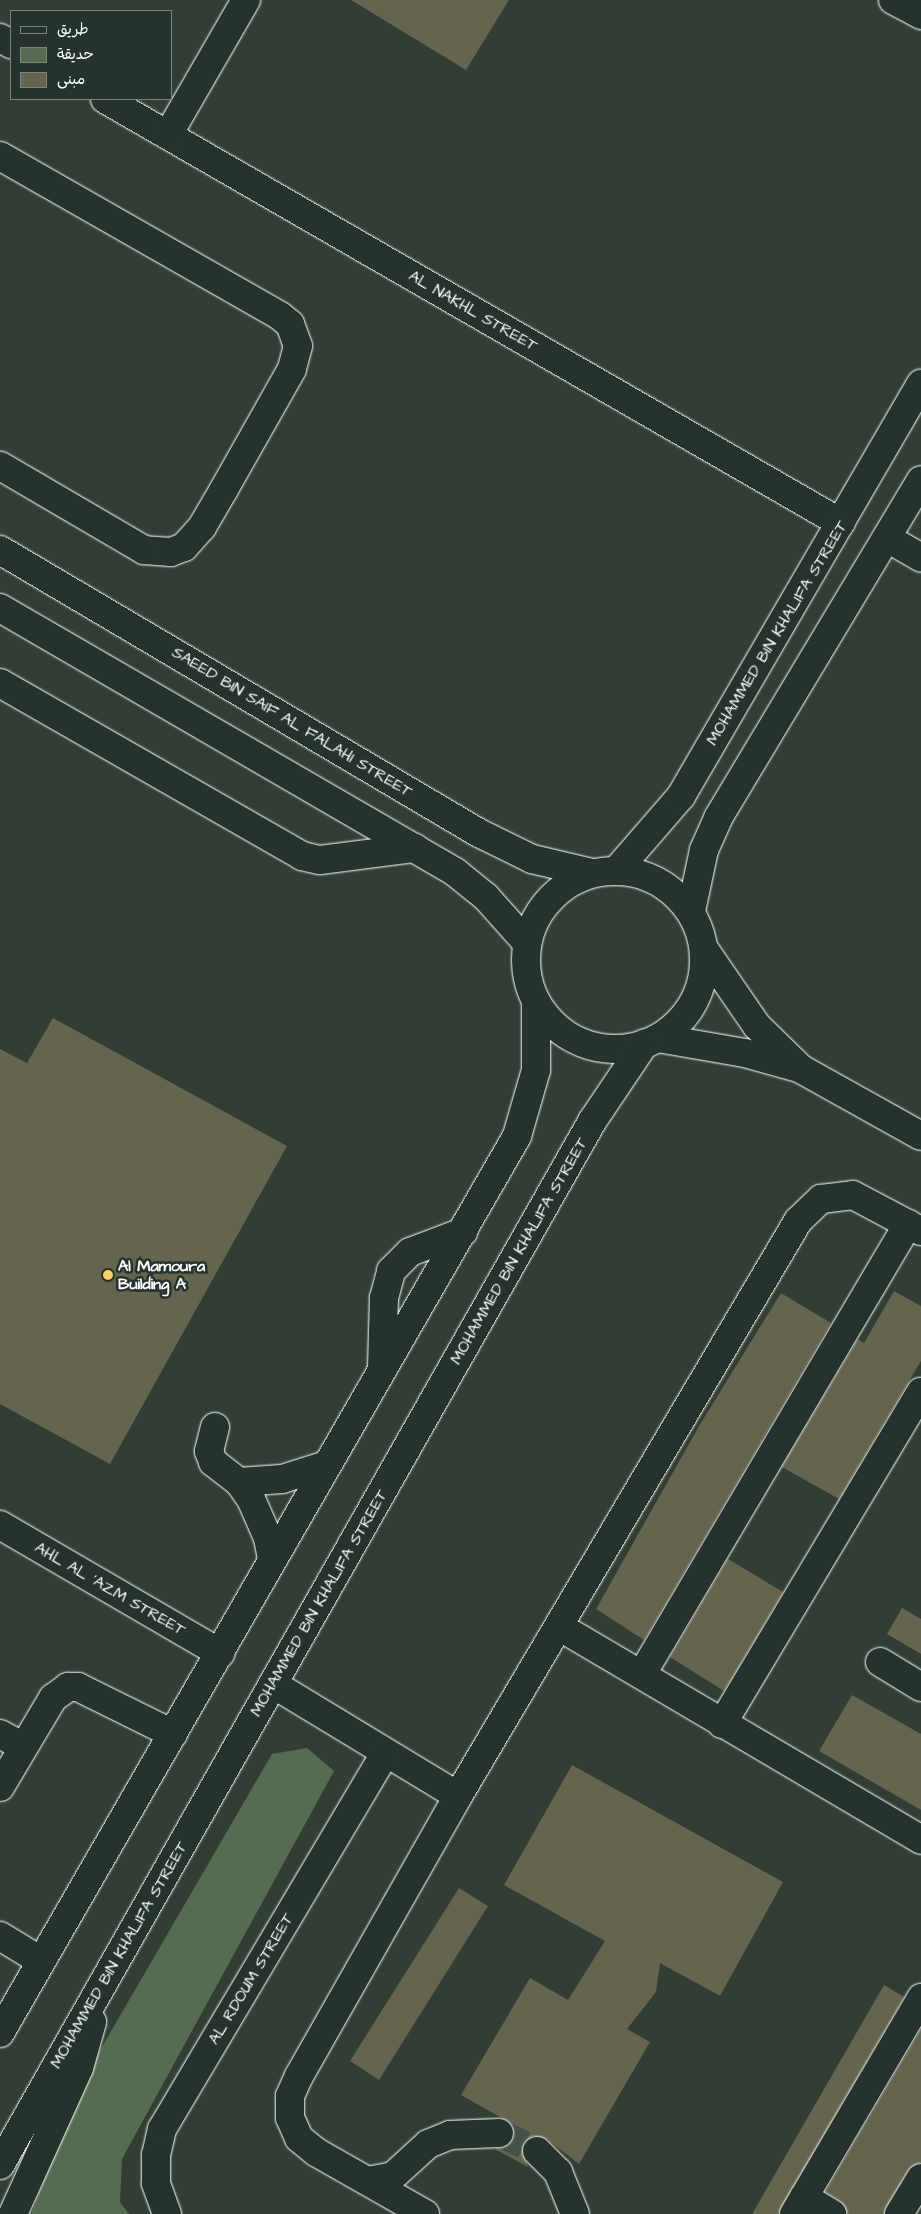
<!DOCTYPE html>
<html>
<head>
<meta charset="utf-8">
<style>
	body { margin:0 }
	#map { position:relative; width:921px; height:2214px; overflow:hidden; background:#323d34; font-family:"Architects Daughter","Playpen Sans Arabic",sans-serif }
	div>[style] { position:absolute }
	.green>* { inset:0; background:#566c51 }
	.building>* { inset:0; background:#64644f }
	.minor-tunnel>* { height:28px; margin-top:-14px; transform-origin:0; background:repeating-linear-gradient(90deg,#465048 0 28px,transparent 0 42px) }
	.roads { filter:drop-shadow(0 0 1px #fff) drop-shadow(0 0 1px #fff) }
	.minor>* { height:28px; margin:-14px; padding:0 14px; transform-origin:14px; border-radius:14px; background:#26332d }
	.major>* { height:28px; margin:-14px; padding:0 14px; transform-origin:14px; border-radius:14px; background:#26332d }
	.major>.ring { margin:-14px; padding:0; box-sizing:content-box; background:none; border:28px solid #26332d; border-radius:50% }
	.dots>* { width:14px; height:14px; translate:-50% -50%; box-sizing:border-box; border:2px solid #26332d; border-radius:50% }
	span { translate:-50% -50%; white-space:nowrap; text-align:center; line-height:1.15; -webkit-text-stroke:5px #26332d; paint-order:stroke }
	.street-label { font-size:16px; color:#fff }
	.poi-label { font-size:16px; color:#fff; font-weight:700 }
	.left { translate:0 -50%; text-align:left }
	.legend { position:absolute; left:10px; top:10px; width:162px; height:90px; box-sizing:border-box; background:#26332d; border:1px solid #7d8581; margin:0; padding:6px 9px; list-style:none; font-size:15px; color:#fff }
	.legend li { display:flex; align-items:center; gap:10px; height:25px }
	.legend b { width:25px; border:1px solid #7d8581 }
</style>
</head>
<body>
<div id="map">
	<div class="green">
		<i style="clip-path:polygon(307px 1748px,334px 1771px,122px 2159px,120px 2202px,129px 2214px,31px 2214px,81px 2083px,272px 1754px)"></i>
	</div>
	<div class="building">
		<i style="clip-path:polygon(351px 0,509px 0,466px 70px)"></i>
		<i style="clip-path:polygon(53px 1018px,287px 1146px,110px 1464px,0 1404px,0 1049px,27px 1063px)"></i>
		<i style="clip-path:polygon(894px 1291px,921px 1306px,921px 1361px,839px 1499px,782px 1467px,858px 1339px,864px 1343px)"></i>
		<i style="clip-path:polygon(781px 1293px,831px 1323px,644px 1640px,596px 1609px,699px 1426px)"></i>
		<i style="clip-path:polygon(728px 1559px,783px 1592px,724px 1691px,670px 1657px)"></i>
		<i style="clip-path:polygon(902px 1608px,921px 1619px,921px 1654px,887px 1634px)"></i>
		<i style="clip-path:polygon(852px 1695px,921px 1734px,921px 1810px,819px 1751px)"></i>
		<i style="clip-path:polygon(572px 1765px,783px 1882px,720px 1996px,660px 1963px,656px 1992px,627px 2029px,650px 2042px,579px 2164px,548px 2140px,533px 2136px,522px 2147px,528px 2167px,495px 2149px,513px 2141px,512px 2124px,461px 2095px,530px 1978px,568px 2000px,605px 1941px,504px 1885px)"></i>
		<i style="clip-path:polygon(459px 1888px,488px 1906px,379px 2080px,350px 2061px)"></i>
		<i style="clip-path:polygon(884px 1985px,904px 1997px,778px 2214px,752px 2214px)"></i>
		<i style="clip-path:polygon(921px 2029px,921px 2162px,908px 2170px,883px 2214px,848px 2214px,840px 2201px,825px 2192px)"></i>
	</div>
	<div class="minor-tunnel">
		<i style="left:499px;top:2133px;width:42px;rotate:25.3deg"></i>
	</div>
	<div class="roads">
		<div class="minor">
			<i style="left:893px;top:0;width:32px;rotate:28deg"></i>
			<i style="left:0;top:38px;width:13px;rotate:29deg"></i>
			<i style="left:105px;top:99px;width:849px;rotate:29.95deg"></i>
			<i style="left:168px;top:135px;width:156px;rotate:-60deg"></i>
			<i style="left:0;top:156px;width:322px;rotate:29.7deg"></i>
			<i style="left:280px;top:316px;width:13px;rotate:39deg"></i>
			<i style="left:290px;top:324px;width:23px;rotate:70deg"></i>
			<i style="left:298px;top:346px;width:24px;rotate:105deg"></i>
			<i style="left:292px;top:369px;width:140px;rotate:119.5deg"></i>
			<i style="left:223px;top:491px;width:42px;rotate:120.3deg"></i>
			<i style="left:202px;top:527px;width:27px;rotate:132deg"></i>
			<i style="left:184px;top:547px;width:14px;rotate:159deg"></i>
			<i style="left:171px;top:552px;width:27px;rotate:-176deg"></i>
			<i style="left:144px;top:550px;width:167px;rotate:-149.7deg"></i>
			<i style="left:887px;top:538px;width:39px;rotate:30deg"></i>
			<i style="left:0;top:550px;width:556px;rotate:30.58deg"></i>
			<i style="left:479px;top:833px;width:59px;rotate:26.1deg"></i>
			<i style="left:532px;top:859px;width:62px;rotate:13.1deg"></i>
			<i style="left:0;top:608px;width:526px;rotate:30.12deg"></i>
			<i style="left:455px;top:872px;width:40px;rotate:39deg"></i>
			<i style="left:486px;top:897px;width:62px;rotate:48.3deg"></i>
			<i style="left:0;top:683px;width:348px;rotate:29.8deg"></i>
			<i style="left:302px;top:856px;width:18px;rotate:13deg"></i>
			<i style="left:320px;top:860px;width:96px;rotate:-7.2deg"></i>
			<i style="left:704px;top:949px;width:93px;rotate:55.5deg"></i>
			<i style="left:757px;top:1026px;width:62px;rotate:44.3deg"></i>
			<i style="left:801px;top:1069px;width:137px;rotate:29.2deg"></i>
			<i style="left:658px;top:1038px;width:88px;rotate:9.8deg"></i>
			<i style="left:745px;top:1053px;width:52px;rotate:15.6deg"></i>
			<i style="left:382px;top:1368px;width:70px;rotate:-88.4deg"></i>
			<i style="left:384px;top:1298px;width:28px;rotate:-75deg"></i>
			<i style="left:391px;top:1271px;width:27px;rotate:-45deg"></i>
			<i style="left:410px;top:1252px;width:57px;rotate:-20.7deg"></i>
			<i style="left:215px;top:1427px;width:25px;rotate:104deg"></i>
			<i style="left:209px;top:1451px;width:12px;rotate:70deg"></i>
			<i style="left:213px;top:1462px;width:33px;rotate:38deg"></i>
			<i style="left:239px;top:1482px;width:21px;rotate:55deg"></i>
			<i style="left:251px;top:1499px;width:43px;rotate:66.4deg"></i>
			<i style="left:268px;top:1538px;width:21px;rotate:79deg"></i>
			<i style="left:239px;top:1482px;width:43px;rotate:-4deg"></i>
			<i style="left:282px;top:1479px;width:44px;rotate:-17.2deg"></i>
			<i style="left:0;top:1525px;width:255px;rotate:30.2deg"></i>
			<i style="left:560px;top:1627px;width:419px;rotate:30.5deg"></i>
			<i style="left:880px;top:1662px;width:48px;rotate:31.4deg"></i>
			<i style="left:642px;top:1674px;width:523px;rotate:-59.41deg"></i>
			<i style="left:273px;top:1684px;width:216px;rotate:31.2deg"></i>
			<i style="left:722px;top:1724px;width:387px;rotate:-59.1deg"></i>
			<i style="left:0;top:1734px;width:26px;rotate:29deg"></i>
			<i style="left:0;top:1787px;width:104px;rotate:-59.2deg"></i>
			<i style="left:53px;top:1698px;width:19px;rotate:-36deg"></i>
			<i style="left:68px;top:1687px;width:10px"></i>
			<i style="left:78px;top:1687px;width:106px;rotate:26.3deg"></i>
			<i style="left:0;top:1936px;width:48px;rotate:31.4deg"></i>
			<i style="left:537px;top:2151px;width:30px;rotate:45deg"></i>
			<i style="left:558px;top:2172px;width:45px;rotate:68deg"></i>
			<i style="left:368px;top:2181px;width:25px;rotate:-11deg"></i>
			<i style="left:393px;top:2176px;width:47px;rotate:-42.4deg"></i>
			<i style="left:428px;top:2144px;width:24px;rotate:-22deg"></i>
			<i style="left:450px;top:2135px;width:49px;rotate:-2.3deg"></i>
			<i style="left:804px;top:2197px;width:33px;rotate:31deg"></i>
			<i style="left:167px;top:2214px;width:33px;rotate:-110deg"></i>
			<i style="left:156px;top:2183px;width:28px;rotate:-90deg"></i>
			<i style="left:156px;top:2155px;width:27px;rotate:-77deg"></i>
			<i style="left:162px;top:2129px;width:436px;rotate:-59.3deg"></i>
			<i style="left:425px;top:2214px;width:125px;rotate:-150.4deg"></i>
			<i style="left:316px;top:2152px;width:22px;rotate:-141deg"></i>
			<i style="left:299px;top:2138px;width:22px;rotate:-114deg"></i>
			<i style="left:290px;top:2118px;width:22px;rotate:-90deg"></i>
			<i style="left:290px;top:2096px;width:22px;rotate:-66deg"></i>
			<i style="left:299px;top:2076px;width:322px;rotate:-60.4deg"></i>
			<i style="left:458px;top:1796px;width:668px;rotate:-59.4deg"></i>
			<i style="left:798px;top:1221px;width:32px;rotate:-44deg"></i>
			<i style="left:821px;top:1199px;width:32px;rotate:-7deg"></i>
			<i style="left:853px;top:1195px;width:77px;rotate:27.9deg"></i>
			<i style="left:794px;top:2214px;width:251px;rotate:-59.5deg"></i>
			<i style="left:899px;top:2214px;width:42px;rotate:-58.6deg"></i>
		</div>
		<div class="major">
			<i style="left:617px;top:870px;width:98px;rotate:-49.1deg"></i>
			<i style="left:681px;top:796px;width:477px;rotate:-59.8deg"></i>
			<i class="ring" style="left:526px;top:871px;width:150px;height:150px"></i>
			<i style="left:691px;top:911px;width:62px;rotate:-78deg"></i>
			<i style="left:704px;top:850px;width:35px;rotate:-66deg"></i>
			<i style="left:718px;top:818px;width:394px;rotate:-59deg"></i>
			<i style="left:0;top:2033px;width:1035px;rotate:-60.04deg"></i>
			<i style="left:517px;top:1136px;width:69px;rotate:-73.9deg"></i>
			<i style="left:536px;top:1070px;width:68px;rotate:-90deg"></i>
			<i style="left:0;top:2165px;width:1202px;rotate:-60.43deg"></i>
			<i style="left:593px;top:1120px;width:92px;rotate:-56.1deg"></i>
			<i style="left:13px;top:2214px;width:160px;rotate:-65.7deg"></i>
			<i style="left:79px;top:2068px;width:48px;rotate:-74.2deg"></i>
		</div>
	</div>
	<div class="dots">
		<i style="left:108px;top:1275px;background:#ffd166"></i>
	</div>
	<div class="street-label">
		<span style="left:473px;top:311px;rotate:30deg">AL NAKHL STREET</span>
		<span style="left:777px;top:633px;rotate:-59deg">MOHAMMED BIN KHALIFA STREET</span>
		<span style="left:292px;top:722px;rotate:31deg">SAEED BIN SAIF AL FALAHI STREET</span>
		<span style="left:519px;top:1251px;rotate:-60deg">MOHAMMED BIN KHALIFA STREET</span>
		<span style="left:110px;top:1589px;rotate:30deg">AHL AL 'AZM STREET</span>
		<span style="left:319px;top:1603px;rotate:-60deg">MOHAMMED BIN KHALIFA STREET</span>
		<span style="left:119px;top:1955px;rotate:-60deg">MOHAMMED BIN KHALIFA STREET</span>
		<span style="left:251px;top:1979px;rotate:-59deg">AL RDOUM STREET</span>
	</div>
	<div class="poi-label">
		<span class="left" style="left:118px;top:1275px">Al Mamoura<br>Building A</span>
	</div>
	<ul class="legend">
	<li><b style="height:6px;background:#26332d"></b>طريق</li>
	<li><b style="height:14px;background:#566c51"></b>حديقة</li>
	<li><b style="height:14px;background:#64644f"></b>مبنى</li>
	</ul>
</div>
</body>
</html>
